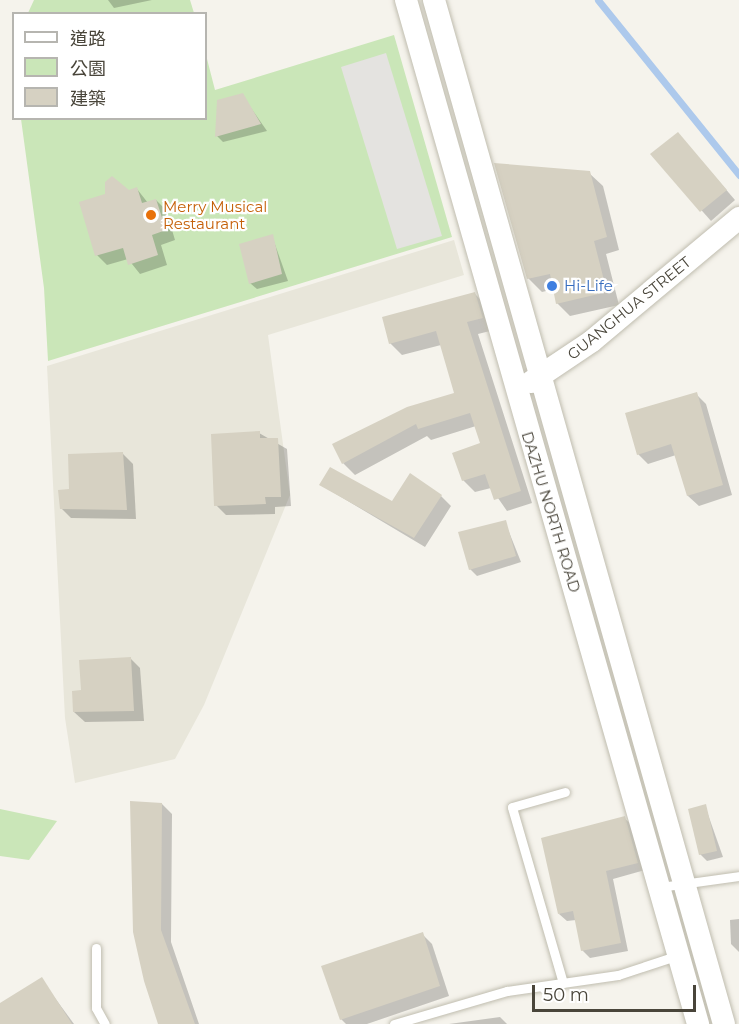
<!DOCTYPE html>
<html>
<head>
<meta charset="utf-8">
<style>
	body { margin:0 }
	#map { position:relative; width:739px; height:1024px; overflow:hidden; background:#f5f3ec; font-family:Montserrat,"Noto Sans TC",sans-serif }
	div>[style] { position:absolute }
	.residential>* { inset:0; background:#e8e6da }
	.green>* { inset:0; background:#cae6b8 }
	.parking>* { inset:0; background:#e4e3e0 }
	.shadow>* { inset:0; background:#0003 }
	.stream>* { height:7px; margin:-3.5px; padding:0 3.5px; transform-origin:3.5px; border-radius:3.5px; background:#adc9ec }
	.building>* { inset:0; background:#d6d1c2 }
	.roads { filter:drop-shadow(0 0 2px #c0bdaf) drop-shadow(0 0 2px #c0bdaf) }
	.service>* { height:9px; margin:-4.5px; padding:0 4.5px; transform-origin:4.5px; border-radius:4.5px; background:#fff }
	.tertiary>* { height:22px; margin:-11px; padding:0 11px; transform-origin:11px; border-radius:11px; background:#fff }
	.dots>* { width:16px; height:16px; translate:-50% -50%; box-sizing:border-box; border:3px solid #fff; border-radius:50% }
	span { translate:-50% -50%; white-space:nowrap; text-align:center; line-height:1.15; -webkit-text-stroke:4.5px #fff; paint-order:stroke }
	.food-label { font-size:15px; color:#c56008 }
	.left { translate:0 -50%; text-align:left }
	.shop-label { font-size:15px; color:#366cbe }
	.street-label { font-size:15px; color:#49453a }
	.legend { position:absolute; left:12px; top:12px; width:195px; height:108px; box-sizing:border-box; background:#fff; border:2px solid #b6b5b0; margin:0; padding:8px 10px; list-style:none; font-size:18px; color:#49453a }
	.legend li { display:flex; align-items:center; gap:12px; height:30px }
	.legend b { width:30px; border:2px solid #b6b5b0 }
	.scale { position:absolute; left:532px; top:985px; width:164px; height:27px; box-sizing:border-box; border:3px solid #49453a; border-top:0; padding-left:8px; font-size:18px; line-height:21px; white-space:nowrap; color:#49453a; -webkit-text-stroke:4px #fff; paint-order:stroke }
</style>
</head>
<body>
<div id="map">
	<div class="residential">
		<i style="clip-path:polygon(454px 240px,464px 275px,268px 335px,290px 495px,204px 705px,175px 759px,75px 783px,65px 718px,47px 366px)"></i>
	</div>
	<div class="green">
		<i style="clip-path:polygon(34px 0,190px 0,194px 13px,28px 13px)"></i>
		<i style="clip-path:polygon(394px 35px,452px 237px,48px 361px,44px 288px,21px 119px,206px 118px,206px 55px,215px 90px)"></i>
		<i style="clip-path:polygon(0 809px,57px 821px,29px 860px,0 856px)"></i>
	</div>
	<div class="parking">
		<i style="clip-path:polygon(386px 53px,442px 236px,397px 249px,341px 67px)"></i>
	</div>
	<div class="shadow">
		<i style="clip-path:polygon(108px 0,152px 0,114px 8px)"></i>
		<i style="clip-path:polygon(242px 95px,267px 131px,223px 142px,217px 136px)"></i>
		<i style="clip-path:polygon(687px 144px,735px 200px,711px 221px,652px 154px)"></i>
		<i style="clip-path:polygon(589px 173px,603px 186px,619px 250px,606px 254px,619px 305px,570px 316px,557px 303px,554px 289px,542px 292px,528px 278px)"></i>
		<i style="clip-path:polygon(137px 189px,148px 203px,156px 200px,166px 210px,175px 240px,161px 245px,167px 265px,140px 274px,128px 259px,107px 265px,97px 255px,128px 191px)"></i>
		<i style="clip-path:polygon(272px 236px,288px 281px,257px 289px,250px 283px)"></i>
		<i style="clip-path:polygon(475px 294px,487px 306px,494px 330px,478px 334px,532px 503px,507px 511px,491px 488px,475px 492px,463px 480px,482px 444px,476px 426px,431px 440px,427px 436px,355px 475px,343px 463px,456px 394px,441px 345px,402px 355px,390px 343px)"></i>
		<i style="clip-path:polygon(696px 394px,706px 404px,732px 495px,699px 506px,688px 496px,676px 455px,648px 464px,638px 454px)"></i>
		<i style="clip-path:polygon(259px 433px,287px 449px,291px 506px,275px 507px,275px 514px,226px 515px,216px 505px)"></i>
		<i style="clip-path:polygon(123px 454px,133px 464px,136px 519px,71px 518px,61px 508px,70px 490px)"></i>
		<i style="clip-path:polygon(321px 485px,392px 503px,441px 496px,451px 506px,425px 547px)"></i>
		<i style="clip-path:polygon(505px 522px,521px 562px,477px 576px,470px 569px)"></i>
		<i style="clip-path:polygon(130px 658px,140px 668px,144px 721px,85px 722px,74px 712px,83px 692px)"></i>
		<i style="clip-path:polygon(162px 804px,172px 814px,171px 942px,199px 1024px,161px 1024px,134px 932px)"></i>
		<i style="clip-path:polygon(705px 806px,723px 857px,707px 861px,700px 854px)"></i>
		<i style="clip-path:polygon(624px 818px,632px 825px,645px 870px,613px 879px,628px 951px,590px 958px,582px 950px,576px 920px,567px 921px,559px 914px)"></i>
		<i style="clip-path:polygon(739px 919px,739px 952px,731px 944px,730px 920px)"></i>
		<i style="clip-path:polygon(422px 934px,432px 944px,449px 996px,367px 1024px,346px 1024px,341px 1019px)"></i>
		<i style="clip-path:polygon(41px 979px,74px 1024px,5px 1024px,0 1005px)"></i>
		<i style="clip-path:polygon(500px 1017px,507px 1024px,449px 1024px)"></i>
	</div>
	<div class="stream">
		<i style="left:598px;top:0;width:225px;rotate:51.1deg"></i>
	</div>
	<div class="building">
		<i style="clip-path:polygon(243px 93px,261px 124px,215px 137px,217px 100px)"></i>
		<i style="clip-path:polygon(678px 132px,727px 190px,700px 212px,650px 154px)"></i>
		<i style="clip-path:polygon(494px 163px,590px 171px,607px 237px,594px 241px,607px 292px,556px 304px,550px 274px,527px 279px)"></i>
		<i style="clip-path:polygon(112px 176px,129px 190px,137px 187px,142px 203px,156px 199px,166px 230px,152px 235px,158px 255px,128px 265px,123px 248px,95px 256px,79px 202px,105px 194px,105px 182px)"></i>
		<i style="clip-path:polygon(273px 234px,282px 274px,249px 284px,239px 244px)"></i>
		<i style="clip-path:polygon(475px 292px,483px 318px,467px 322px,521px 491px,494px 500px,485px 474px,462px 481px,452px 453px,480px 443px,470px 413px,418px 429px,416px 424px,342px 464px,332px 444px,407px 407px,454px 393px,436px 331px,389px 344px,382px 317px)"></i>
		<i style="clip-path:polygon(697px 392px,723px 485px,687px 496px,671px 444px,637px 455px,625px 413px)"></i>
		<i style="clip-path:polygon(260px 431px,260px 438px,278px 438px,281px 497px,265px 497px,266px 504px,214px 506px,211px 434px)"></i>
		<i style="clip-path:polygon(123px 452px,127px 510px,60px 509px,58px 490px,69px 489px,68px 454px)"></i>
		<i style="clip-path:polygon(330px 467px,392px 501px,410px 473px,442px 495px,414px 538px,319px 485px)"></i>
		<i style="clip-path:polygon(506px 520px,516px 556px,469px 570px,458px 532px)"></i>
		<i style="clip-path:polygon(131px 657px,134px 711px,73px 712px,72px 691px,81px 690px,79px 660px)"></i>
		<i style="clip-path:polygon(130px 801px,162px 803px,161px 930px,195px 1024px,158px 1024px,144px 981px,133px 932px)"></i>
		<i style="clip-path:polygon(706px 804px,717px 851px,699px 855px,688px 809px)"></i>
		<i style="clip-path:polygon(625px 816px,638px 863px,606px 871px,621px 943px,581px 951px,573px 911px,558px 914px,541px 838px)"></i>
		<i style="clip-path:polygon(423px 932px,440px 986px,340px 1020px,321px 966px)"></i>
		<i style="clip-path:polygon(42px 977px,72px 1024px,0 1024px,0 1003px)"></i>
	</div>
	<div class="roads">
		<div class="service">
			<i style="left:660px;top:887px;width:80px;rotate:-7.9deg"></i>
			<i style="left:96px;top:948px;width:60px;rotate:90deg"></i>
			<i style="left:96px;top:1008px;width:18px;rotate:61deg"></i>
			<i style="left:563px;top:983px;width:183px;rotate:-106.2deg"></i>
			<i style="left:512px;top:807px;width:55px;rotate:-15.8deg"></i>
			<i style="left:394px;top:1024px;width:118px;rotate:-16.3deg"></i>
			<i style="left:507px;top:991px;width:112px;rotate:-8.2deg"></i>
			<i style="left:618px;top:975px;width:64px;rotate:-18.2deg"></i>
		</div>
		<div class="tertiary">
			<i style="left:406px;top:0;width:1065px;rotate:74.08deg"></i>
			<i style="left:434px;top:0;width:1064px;rotate:74.19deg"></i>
			<i style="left:531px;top:382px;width:73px;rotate:-33.9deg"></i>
			<i style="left:592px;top:341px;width:192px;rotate:-39.9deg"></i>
		</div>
	</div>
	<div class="dots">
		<i style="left:151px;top:215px;background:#e8710a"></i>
		<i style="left:552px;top:286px;background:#3f7fe0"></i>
	</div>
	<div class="food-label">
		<span class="left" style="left:163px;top:215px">Merry Musical<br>Restaurant</span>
	</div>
	<div class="shop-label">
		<span class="left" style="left:564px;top:286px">Hi-Life</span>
	</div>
	<div class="street-label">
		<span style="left:629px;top:308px;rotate:-39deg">GUANGHUA STREET</span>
		<span style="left:551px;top:512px;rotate:73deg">DAZHU NORTH ROAD</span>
	</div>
	<ul class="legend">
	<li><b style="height:8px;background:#fff"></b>道路</li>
	<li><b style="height:16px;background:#cae6b8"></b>公園</li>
	<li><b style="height:16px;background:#d6d1c2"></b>建築</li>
	</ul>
	<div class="scale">50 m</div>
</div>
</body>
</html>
